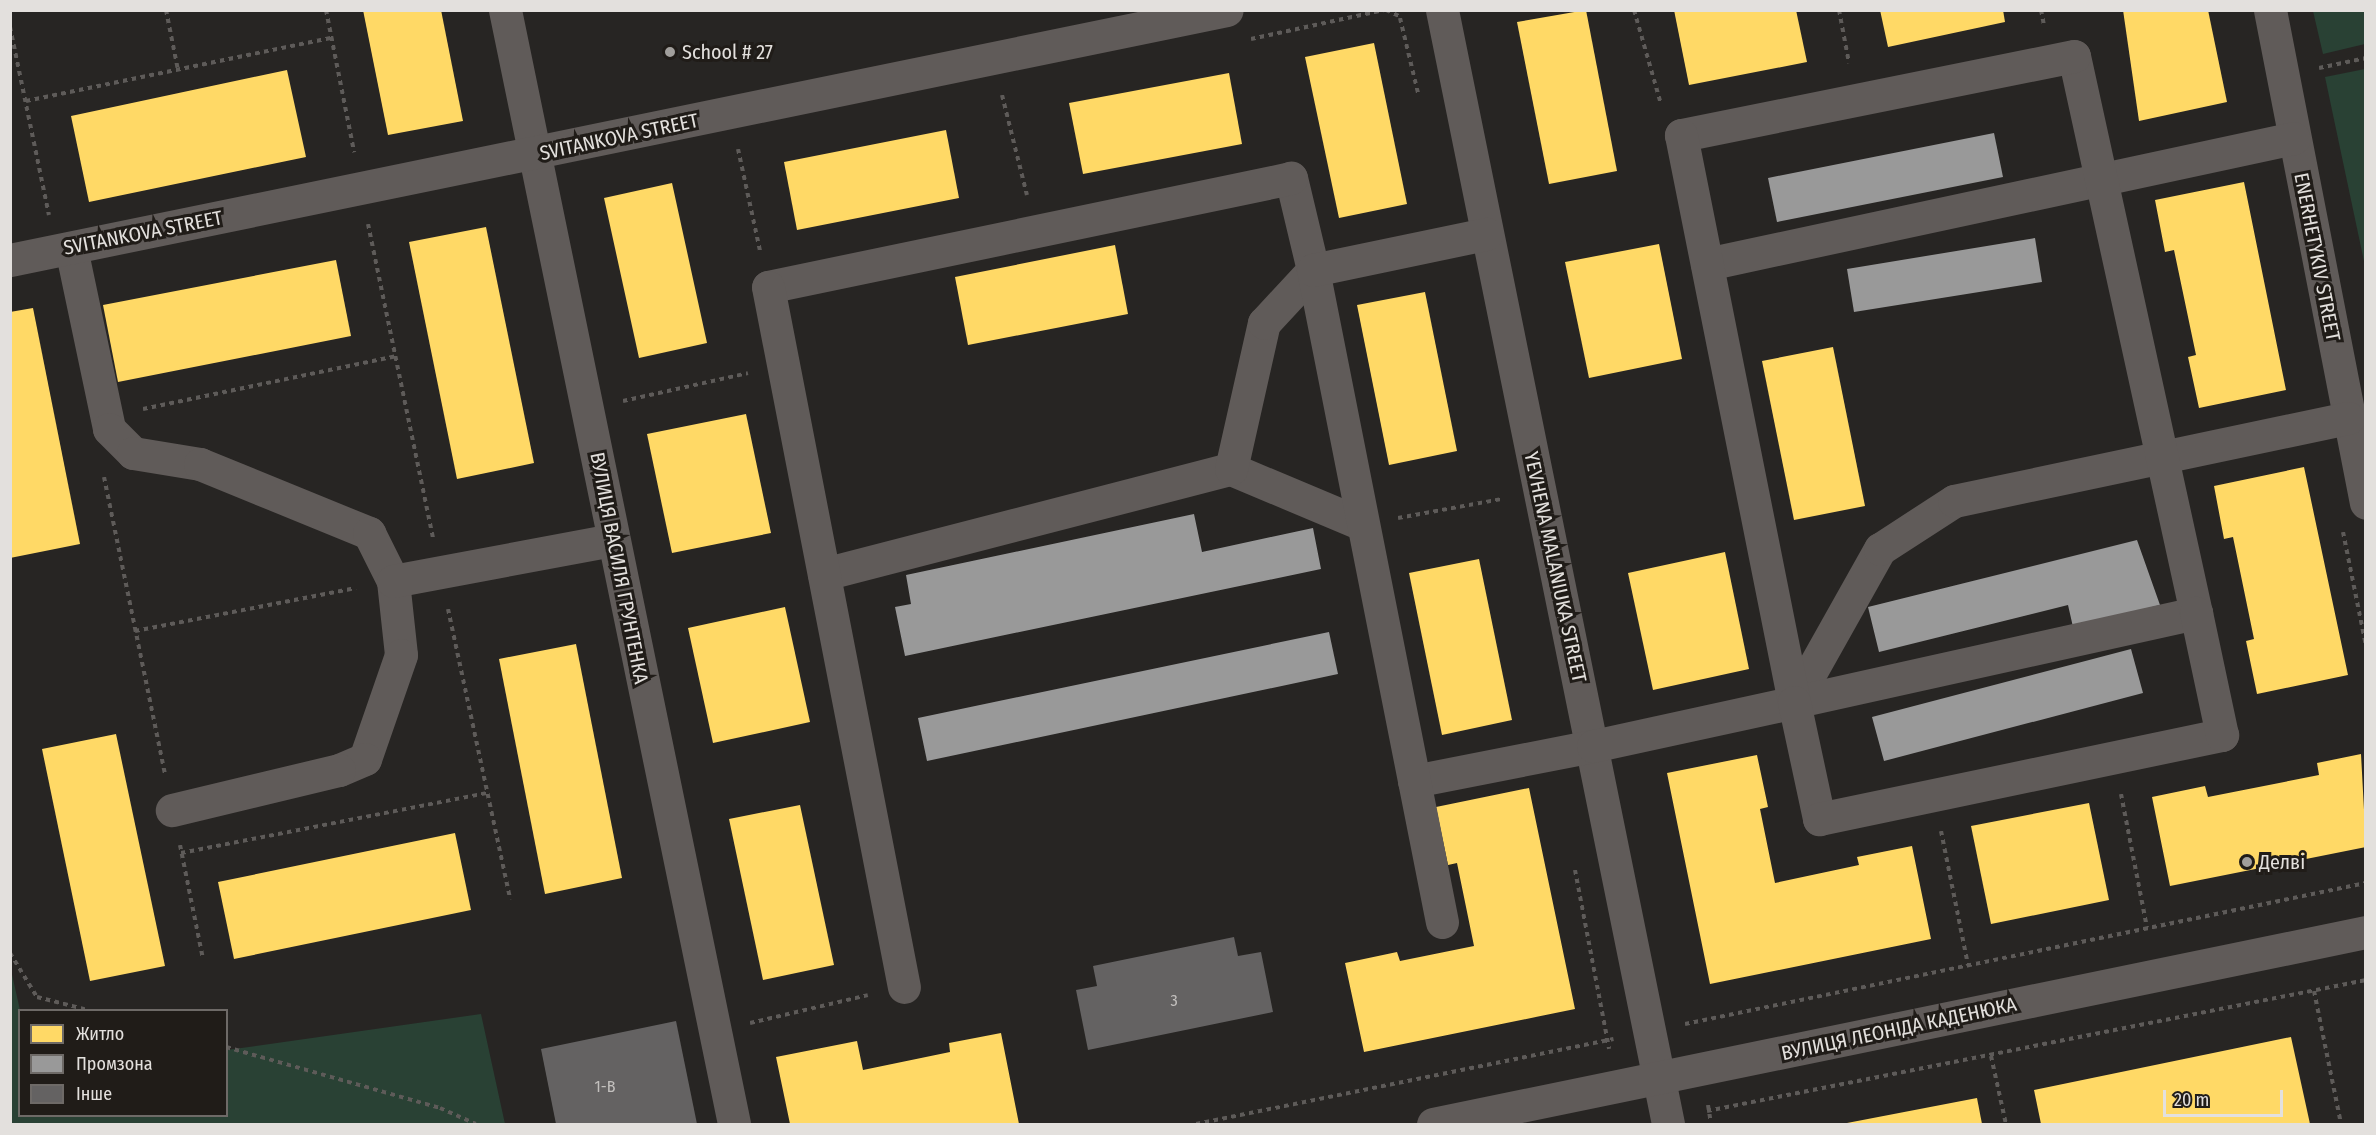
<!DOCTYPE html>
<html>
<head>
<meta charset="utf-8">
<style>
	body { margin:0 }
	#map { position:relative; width:2376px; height:1135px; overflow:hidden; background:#272523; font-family:"Fira Sans Condensed",sans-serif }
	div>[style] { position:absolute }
	.green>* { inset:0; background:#294134 }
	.homes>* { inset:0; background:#ffd966 }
	.industry>* { inset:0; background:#999 }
	.building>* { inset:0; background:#646262 }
	.path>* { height:4px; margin-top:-2px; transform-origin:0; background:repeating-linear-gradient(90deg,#5e5b59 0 4.5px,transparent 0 9px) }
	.minor>* { height:33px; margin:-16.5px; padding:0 16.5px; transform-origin:16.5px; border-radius:16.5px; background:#605b59 }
	.dots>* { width:16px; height:16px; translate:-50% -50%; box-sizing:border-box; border:3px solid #201c18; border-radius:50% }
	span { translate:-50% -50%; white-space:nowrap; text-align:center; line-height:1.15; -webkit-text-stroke:6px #201c18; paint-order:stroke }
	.number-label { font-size:16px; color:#c3c0be }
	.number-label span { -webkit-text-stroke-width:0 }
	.poi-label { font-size:20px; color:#e3e0dd }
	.left { translate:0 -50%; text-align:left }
	.street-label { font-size:20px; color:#e3e0dd }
	.frame { position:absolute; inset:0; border:12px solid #e3e0dd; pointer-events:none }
	.legend { position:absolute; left:18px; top:1009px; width:210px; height:108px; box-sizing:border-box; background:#201c18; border:2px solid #6e6a67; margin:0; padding:8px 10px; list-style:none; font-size:18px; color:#e3e0dd }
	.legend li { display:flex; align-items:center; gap:12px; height:30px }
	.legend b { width:30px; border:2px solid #6e6a67 }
	.scale { position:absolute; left:2163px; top:1090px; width:120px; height:27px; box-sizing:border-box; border:3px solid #e3e0dd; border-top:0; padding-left:8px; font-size:18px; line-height:21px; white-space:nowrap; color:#e3e0dd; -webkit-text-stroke:4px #201c18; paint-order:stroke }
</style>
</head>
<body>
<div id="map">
	<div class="green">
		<i style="clip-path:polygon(2313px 11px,2365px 11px,2365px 44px,2323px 54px)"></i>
		<i style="clip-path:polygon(2365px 69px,2366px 69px,2365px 266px,2325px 77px)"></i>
		<i style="clip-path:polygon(11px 970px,20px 1010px,20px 1116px,226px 1116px,227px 1050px,481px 1014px,505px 1124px,11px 1124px)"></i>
	</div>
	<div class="homes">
		<i style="clip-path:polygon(363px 10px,441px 10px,463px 121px,388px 135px)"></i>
		<i style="clip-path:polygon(1586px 10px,1617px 171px,1549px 184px,1517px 22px)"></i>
		<i style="clip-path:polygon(1674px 10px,1796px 10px,1807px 62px,1689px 85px)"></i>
		<i style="clip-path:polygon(1880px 10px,2003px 10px,2005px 22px,1888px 47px)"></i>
		<i style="clip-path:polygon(2123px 10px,2208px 10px,2227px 102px,2139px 121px)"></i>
		<i style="clip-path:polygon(1374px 43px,1407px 204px,1339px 218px,1305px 57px)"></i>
		<i style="clip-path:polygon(287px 70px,306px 157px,89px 202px,71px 116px)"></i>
		<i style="clip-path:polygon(1229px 73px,1242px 144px,1083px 174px,1069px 103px)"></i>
		<i style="clip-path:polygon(946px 130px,959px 198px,797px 230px,784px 162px)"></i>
		<i style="clip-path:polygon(2244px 182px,2286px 390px,2199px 408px,2188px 357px,2196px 355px,2174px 250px,2165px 252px,2155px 200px)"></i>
		<i style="clip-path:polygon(672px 183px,707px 343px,639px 358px,604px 198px)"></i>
		<i style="clip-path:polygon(486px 227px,534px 463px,457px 479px,409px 242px)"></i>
		<i style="clip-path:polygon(1659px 244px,1682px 359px,1589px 378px,1565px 262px)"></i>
		<i style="clip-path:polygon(1115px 245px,1128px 314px,968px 345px,955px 277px)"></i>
		<i style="clip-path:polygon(336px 260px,351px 336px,118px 382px,103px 305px)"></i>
		<i style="clip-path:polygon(1425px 292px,1457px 451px,1389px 465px,1357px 305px)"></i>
		<i style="clip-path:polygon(33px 308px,80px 544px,10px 558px,10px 312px)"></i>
		<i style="clip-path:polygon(1833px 347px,1865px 506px,1794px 520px,1762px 361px)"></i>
		<i style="clip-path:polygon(746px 414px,771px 533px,672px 553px,647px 434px)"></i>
		<i style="clip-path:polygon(2304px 467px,2348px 675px,2257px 694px,2246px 641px,2254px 639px,2233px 537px,2224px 539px,2214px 486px)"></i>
		<i style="clip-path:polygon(1725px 552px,1749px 669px,1653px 690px,1628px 573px)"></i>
		<i style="clip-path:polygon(1479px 559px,1512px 720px,1442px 735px,1409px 573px)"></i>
		<i style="clip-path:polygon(785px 607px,810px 722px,713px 743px,688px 628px)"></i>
		<i style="clip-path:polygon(576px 644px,622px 878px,545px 894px,499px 659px)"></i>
		<i style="clip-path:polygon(116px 734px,165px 966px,90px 981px,42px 749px)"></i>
		<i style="clip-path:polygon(2361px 754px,2366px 847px,2170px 886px,2152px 797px,2205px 786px,2208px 797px,2319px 775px,2317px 763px)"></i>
		<i style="clip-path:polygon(1757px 755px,1768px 807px,1760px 809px,1775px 883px,1859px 865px,1857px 857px,1912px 846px,1931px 939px,1710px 984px,1667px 773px)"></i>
		<i style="clip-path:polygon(1529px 788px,1575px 1009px,1364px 1052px,1345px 963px,1397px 952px,1400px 961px,1474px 946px,1457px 863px,1448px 865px,1436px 807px)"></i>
		<i style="clip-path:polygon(2089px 803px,2109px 900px,1991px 924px,1971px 826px)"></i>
		<i style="clip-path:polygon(800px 805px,834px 965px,763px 980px,729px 819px)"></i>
		<i style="clip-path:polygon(455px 833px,471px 910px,234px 959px,218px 882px)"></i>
		<i style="clip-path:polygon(1001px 1033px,1019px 1124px,790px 1124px,776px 1057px,857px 1041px,863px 1070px,950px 1052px,949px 1043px)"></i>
		<i style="clip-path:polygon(2291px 1037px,2310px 1124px,2041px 1124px,2034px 1090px)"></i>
		<i style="clip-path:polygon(1977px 1098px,1982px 1124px,1847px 1124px,1847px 1123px)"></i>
	</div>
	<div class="industry">
		<i style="clip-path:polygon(1994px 133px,2003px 177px,1777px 222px,1768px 178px)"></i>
		<i style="clip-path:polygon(2035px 238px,2042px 282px,1854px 312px,1847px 269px)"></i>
		<i style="clip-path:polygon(1194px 514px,1202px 552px,1313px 528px,1321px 569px,905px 656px,895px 607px,911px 604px,906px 575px)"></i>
		<i style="clip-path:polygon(2137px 540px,2160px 605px,2073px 627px,2068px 605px,1879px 652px,1868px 607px)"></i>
		<i style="clip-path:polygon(1329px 632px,1338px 674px,927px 761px,918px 718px)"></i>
		<i style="clip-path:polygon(2131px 649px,2143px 693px,1884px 761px,1872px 717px)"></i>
	</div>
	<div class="building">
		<i style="clip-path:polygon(1234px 937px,1238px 956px,1261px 952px,1273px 1012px,1088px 1050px,1076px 990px,1097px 986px,1093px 966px)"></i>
		<i style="clip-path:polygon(676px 1021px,697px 1124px,556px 1124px,541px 1049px)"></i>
	</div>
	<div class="path">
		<i style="left:166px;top:10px;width:61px;rotate:78.7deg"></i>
		<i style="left:326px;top:10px;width:145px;rotate:78.8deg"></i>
		<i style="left:1386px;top:10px;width:17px;rotate:25deg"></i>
		<i style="left:1634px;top:10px;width:98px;rotate:74deg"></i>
		<i style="left:1839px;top:10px;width:54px;rotate:79.3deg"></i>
		<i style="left:2041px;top:10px;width:15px;rotate:79deg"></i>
		<i style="left:1400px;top:18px;width:77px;rotate:76.5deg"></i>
		<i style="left:10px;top:27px;width:192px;rotate:78.3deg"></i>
		<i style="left:1251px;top:39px;width:136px;rotate:-12.3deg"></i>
		<i style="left:2319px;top:68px;width:48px;rotate:-12deg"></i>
		<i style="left:1002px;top:95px;width:103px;rotate:76deg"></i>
		<i style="left:26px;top:101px;width:311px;rotate:-11.7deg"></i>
		<i style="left:738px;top:149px;width:104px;rotate:77.8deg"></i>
		<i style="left:368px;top:224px;width:320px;rotate:78.3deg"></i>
		<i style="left:623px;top:401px;width:128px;rotate:-12.6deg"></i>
		<i style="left:143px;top:409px;width:258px;rotate:-11.8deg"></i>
		<i style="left:104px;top:477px;width:302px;rotate:78.4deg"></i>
		<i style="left:1398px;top:518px;width:106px;rotate:-10.4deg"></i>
		<i style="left:2343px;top:532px;width:116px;rotate:78.6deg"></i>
		<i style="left:448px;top:609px;width:297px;rotate:77.9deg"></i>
		<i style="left:135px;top:631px;width:225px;rotate:-11deg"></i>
		<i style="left:2121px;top:794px;width:136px;rotate:79deg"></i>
		<i style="left:1941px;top:831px;width:137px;rotate:78.6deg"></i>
		<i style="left:180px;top:845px;width:116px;rotate:78.6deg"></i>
		<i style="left:181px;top:853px;width:311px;rotate:-11.1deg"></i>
		<i style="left:1575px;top:870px;width:182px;rotate:79.2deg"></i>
		<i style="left:10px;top:953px;width:52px;rotate:58.5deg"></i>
		<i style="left:37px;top:997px;width:53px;rotate:14.3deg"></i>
		<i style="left:2314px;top:991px;width:136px;rotate:78.5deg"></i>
		<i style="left:750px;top:1023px;width:121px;rotate:-13.3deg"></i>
		<i style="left:1685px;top:1024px;width:695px;rotate:-11.7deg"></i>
		<i style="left:226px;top:1047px;width:223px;rotate:15.9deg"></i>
		<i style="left:440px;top:1108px;width:39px;rotate:24deg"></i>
		<i style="left:1991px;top:1056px;width:70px;rotate:77.6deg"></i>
		<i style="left:1708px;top:1105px;width:19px;rotate:81deg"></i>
		<i style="left:1707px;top:1111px;width:672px;rotate:-11.24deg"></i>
		<i style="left:1196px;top:1124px;width:426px;rotate:-11.5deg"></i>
	</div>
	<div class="minor">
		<i style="left:505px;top:10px;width:1137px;rotate:78.38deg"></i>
		<i style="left:1442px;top:10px;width:1137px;rotate:78.53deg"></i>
		<i style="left:2270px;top:10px;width:502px;rotate:78.98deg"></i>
		<i style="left:71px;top:248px;width:185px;rotate:78.1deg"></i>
		<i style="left:109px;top:429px;width:34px;rotate:45deg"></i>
		<i style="left:133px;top:453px;width:68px;rotate:9.3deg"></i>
		<i style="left:200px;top:464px;width:183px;rotate:22.2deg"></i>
		<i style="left:369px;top:533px;width:54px;rotate:63.4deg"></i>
		<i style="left:393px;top:581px;width:74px;rotate:83.8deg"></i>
		<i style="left:401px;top:655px;width:110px;rotate:109.1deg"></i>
		<i style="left:365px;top:759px;width:28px;rotate:157deg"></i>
		<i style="left:339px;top:770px;width:172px;rotate:166.5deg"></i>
		<i style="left:10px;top:260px;width:1242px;rotate:-11.61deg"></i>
		<i style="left:1707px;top:264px;width:600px;rotate:-12.11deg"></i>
		<i style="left:1231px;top:469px;width:142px;rotate:22.8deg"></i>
		<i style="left:824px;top:574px;width:420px;rotate:-14.5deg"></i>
		<i style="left:1231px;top:469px;width:150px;rotate:-77.3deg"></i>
		<i style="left:1264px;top:323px;width:72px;rotate:-47.2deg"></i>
		<i style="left:1313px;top:270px;width:95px;rotate:-103.4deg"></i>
		<i style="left:1291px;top:178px;width:534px;rotate:168.23deg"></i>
		<i style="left:768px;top:287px;width:713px;rotate:79.01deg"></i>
		<i style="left:393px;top:581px;width:223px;rotate:-10.6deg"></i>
		<i style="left:1794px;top:702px;width:176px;rotate:-60.7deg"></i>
		<i style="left:1880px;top:549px;width:88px;rotate:-33deg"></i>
		<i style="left:1954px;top:501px;width:403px;rotate:-11.9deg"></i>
		<i style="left:1414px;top:781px;width:182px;rotate:-11.1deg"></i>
		<i style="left:1593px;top:746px;width:206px;rotate:-12.3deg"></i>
		<i style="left:1794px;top:702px;width:412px;rotate:-12.5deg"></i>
		<i style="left:2196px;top:613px;width:570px;rotate:-102.35deg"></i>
		<i style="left:2074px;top:56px;width:401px;rotate:168.6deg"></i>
		<i style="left:1681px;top:135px;width:578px;rotate:78.73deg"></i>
		<i style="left:1794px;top:702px;width:120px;rotate:77.9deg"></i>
		<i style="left:1819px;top:819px;width:412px;rotate:-11.8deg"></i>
		<i style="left:2222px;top:735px;width:125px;rotate:-102deg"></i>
		<i style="left:1442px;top:922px;width:665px;rotate:-101.19deg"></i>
		<i style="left:1313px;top:270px;width:177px;rotate:-11.8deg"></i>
		<i style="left:1433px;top:1124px;width:953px;rotate:-11.63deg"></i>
	</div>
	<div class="dots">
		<i style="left:670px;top:52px;background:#a19f9c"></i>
		<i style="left:2247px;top:862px;background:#a19f9c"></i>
	</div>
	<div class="number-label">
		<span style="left:1174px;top:1001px">3</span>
		<span style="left:605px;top:1087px">1-В</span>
	</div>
	<div class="poi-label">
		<span class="left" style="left:682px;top:52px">School # 27</span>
		<span class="left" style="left:2259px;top:862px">Делві</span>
	</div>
	<div class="street-label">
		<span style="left:619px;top:137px;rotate:-12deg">SVITANKOVA STREET</span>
		<span style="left:143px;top:233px;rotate:-11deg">SVITANKOVA STREET</span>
		<span style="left:2317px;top:257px;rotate:79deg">ENERHETYKIV STREET</span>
		<span style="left:1555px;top:567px;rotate:78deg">YEVHENA MALANIUKA STREET</span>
		<span style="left:619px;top:568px;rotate:79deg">ВУЛИЦЯ ВАСИЛЯ ГРУНТЕНКА</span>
		<span style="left:1899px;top:1029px;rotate:-12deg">ВУЛИЦЯ ЛЕОНІДА КАДЕНЮКА</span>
	</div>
	<div class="frame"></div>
	<ul class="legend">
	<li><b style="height:16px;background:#ffd966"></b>Житло</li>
	<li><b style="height:16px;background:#999"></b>Промзона</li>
	<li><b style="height:16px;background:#646262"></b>Інше</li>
	</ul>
	<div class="scale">20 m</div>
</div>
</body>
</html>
